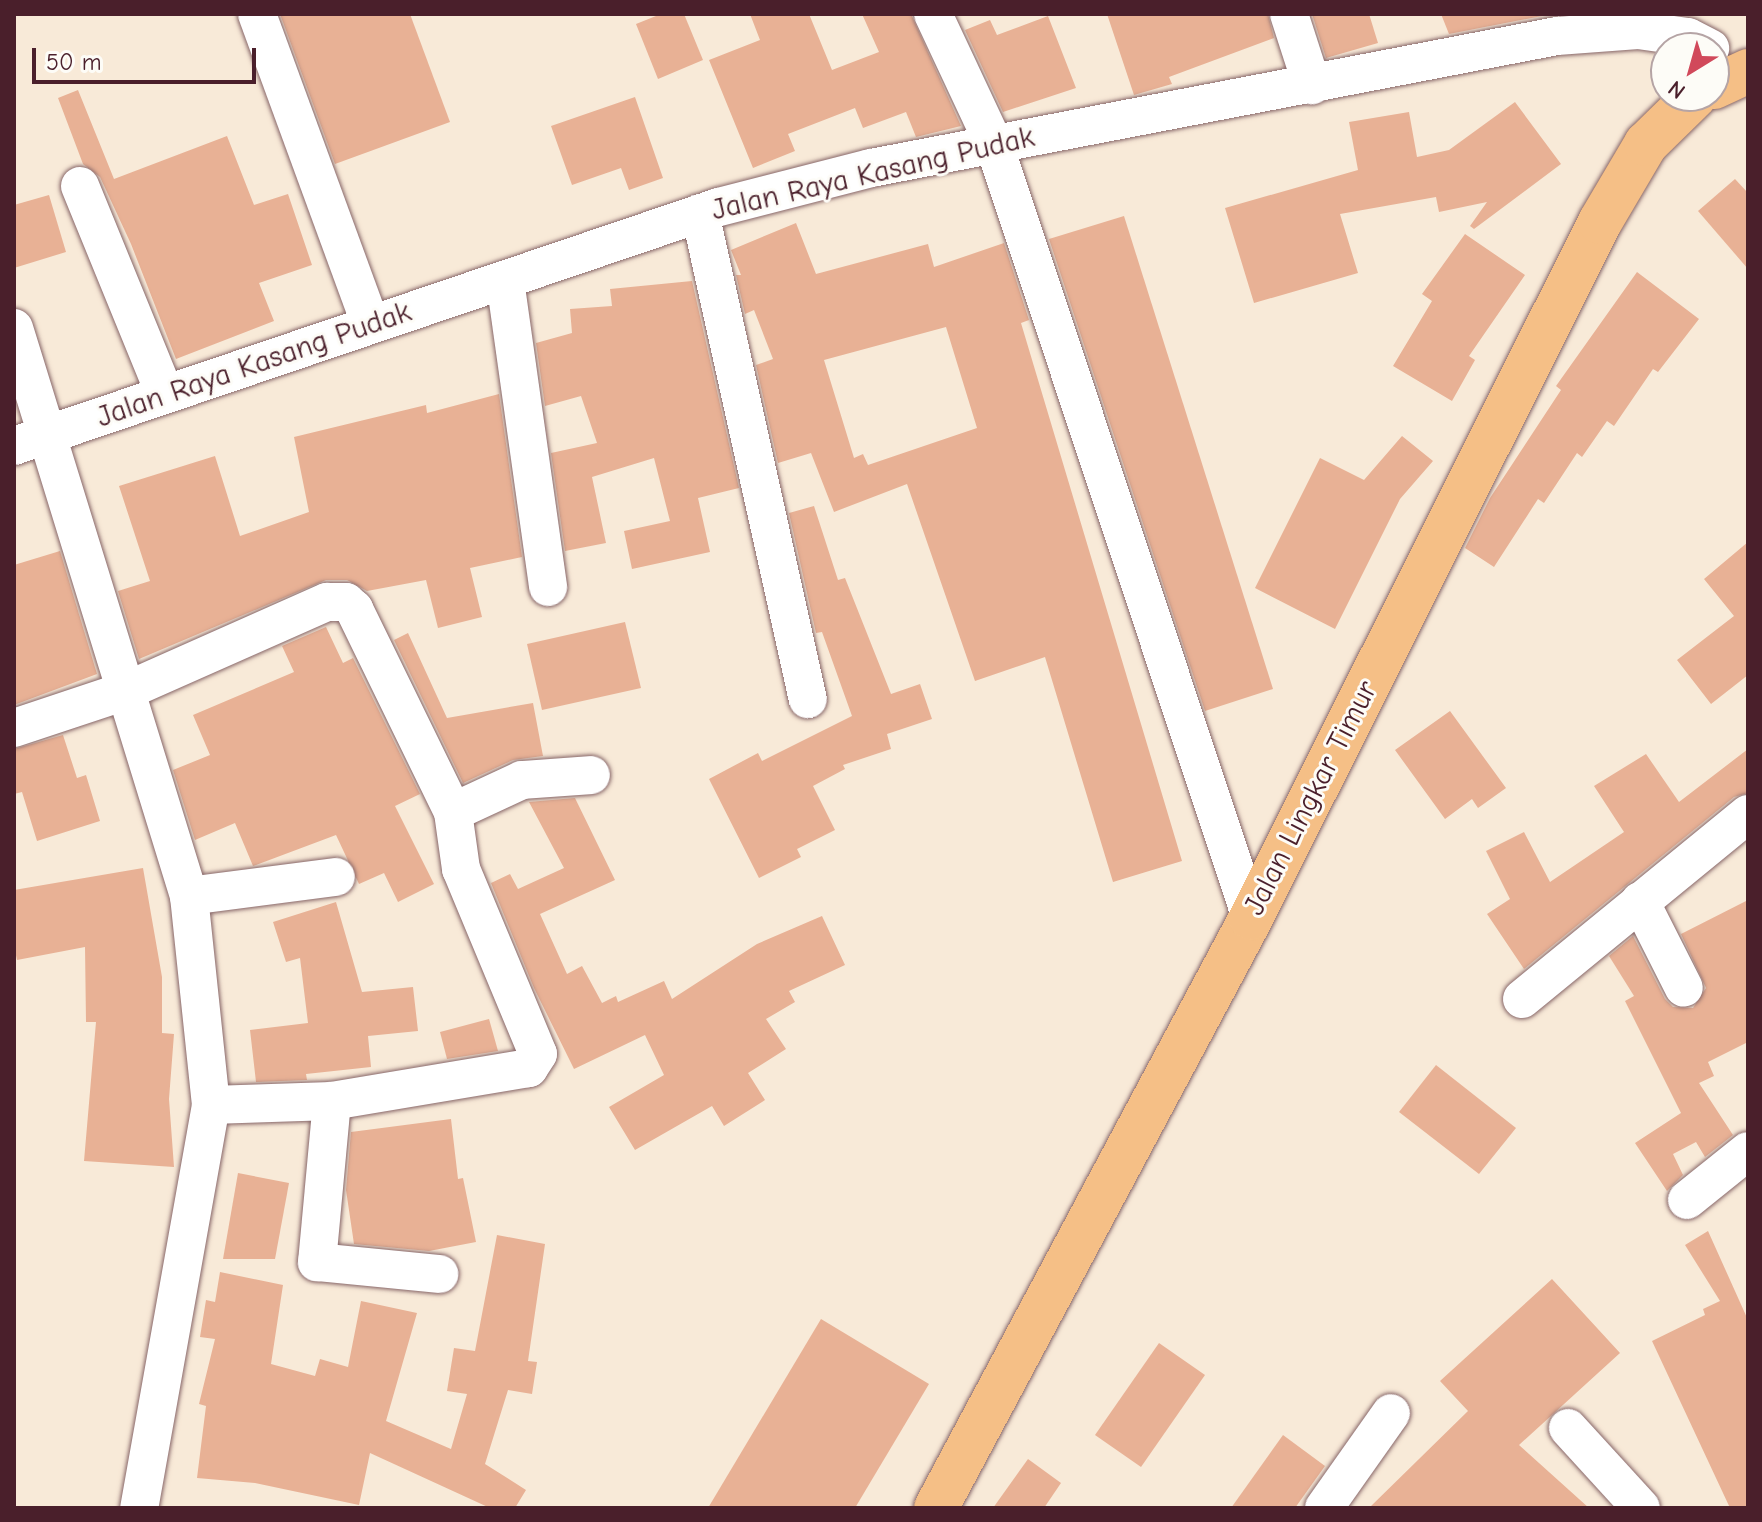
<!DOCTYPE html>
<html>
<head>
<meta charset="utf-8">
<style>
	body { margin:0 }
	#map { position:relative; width:1762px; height:1522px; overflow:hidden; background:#f8ead8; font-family:"Comic Neue",sans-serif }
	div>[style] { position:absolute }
	.building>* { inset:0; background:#e8b195 }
	.roads { filter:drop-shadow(0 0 2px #876668) drop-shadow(0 0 2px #876668) }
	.minor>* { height:38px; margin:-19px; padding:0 19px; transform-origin:19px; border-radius:19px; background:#fff }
	.highway>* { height:44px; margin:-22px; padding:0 22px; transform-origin:22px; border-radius:22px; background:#f5bf86 }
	span { translate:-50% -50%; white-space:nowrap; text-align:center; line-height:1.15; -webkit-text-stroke:6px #fdfcf7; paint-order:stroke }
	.street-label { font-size:30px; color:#4a1f2b }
	.frame { position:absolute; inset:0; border:16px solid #4a1f2b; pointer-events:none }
	.north { position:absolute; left:1650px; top:32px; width:80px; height:80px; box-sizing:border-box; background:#fdfcf7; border:2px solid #b5a4a5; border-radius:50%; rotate:217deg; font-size:22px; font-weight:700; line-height:32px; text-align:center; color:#4a1f2b }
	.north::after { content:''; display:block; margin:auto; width:28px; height:36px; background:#d1495b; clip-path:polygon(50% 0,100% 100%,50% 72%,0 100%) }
	.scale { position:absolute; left:32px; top:48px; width:224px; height:36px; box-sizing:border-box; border:4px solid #4a1f2b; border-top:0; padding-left:10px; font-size:24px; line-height:28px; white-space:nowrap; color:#4a1f2b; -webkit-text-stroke:6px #fdfcf7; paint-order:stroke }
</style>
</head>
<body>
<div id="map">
	<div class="building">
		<i style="clip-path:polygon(280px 14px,410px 14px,450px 122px,335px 164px)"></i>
		<i style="clip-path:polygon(661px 14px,684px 14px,703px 60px,658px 79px,636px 24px)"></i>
		<i style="clip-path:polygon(750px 14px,809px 14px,832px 70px,879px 52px,862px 14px,911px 14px,961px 126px,916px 137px,906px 112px,863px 128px,855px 108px,788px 134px,795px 151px,753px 168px,709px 60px,760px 40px)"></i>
		<i style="clip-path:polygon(1107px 14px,1268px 14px,1274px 38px,1169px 77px,1172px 84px,1134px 95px)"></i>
		<i style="clip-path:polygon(1312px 14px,1369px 14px,1378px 43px,1326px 58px)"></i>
		<i style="clip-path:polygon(1441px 14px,1542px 14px,1542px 16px,1449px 34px)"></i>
		<i style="clip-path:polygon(1048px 16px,1076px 88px,1003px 112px,965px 30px,990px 20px,997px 35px)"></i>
		<i style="clip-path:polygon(78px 90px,114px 179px,227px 136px,254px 205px,288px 194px,312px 265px,259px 283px,274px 321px,176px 359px,131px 244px,100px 177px,83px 164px,58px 98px)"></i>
		<i style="clip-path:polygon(635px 97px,663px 178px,629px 190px,621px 168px,572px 185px,551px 126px)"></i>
		<i style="clip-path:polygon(1515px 102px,1561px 164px,1474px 229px,1470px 226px,1487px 202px,1439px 212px,1436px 197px,1340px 214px,1358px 273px,1254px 303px,1225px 208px,1358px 170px,1349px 122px,1409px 112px,1417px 157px,1449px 150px)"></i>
		<i style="clip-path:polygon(1735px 179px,1748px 193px,1748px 269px,1698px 211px)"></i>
		<i style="clip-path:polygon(49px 195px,66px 252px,14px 268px,14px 205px)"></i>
		<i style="clip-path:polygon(1124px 216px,1273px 689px,1205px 711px,1049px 239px)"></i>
		<i style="clip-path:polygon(evenodd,796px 223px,816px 274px,928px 244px,934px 267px,1004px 243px,1029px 320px,1021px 323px,1182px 861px,1113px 882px,1045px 657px,975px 681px,907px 484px,834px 512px,811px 453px,778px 463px,756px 365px,773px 359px,754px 310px,745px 314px,736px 275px,741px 275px,731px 250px,796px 223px,946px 327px,977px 428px,868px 465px,863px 454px,854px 458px,824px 360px,946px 327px)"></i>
		<i style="clip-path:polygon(1465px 234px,1525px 275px,1469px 356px,1475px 360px,1452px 401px,1393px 366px,1432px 301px,1422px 294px)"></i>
		<i style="clip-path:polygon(1637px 272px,1699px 319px,1658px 372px,1653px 369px,1614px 426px,1607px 421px,1582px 457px,1577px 453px,1544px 503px,1538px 499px,1494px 567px,1465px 548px,1490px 498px,1561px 390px,1556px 386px)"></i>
		<i style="clip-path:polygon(692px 281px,739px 488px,698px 498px,710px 552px,632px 569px,624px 531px,670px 521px,654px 458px,592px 477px,606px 543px,565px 551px,551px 453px,597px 443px,581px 396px,545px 406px,536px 343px,572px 333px,570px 309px,612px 306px,610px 289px)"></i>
		<i style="clip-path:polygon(499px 394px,522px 557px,470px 568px,482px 617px,438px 628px,426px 580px,367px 591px,347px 580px,326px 580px,139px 659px,118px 591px,150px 581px,119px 486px,215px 456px,240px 536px,309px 512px,294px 437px,426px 405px,427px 413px)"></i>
		<i style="clip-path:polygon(1402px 436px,1433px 461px,1400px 499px,1335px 629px,1255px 588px,1320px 458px,1364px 480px)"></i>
		<i style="clip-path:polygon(814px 506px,838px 580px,845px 578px,891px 694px,920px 684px,932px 719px,887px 734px,891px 749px,843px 765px,845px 769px,813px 786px,835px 830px,797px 849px,801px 857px,759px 878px,709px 779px,758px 753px,762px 761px,852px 716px,822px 632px,816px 633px,789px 513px)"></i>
		<i style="clip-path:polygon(1748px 542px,1748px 675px,1711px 704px,1677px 660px,1734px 616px,1704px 579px)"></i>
		<i style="clip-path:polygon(60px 551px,97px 674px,14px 705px,14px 565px)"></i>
		<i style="clip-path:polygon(625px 622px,641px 688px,542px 710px,527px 644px)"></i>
		<i style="clip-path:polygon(326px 627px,343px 663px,353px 658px,420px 794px,395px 806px,434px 884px,398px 902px,384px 873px,359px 884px,336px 835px,253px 866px,235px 823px,195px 840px,173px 770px,210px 755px,193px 715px,294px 672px,282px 646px)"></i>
		<i style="clip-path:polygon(408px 633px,447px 718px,533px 703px,543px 756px,513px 760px,463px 783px,394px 640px)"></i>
		<i style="clip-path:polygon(1450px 711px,1506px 788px,1478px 808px,1472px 799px,1445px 819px,1395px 750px)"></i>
		<i style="clip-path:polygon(63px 735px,77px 778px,86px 775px,100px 821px,37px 841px,22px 792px,14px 794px,14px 749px)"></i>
		<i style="clip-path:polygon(1748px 749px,1748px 793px,1734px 797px,1524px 969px,1487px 914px,1510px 899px,1486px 851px,1524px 832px,1550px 882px,1624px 832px,1594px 786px,1646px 754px,1679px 802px)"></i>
		<i style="clip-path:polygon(575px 798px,615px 880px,540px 914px,567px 974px,582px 966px,602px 1003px,616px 996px,618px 1002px,664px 981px,672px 999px,757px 944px,822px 916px,845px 965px,789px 991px,795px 1002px,766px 1019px,786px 1049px,748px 1073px,765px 1100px,724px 1126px,712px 1106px,635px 1150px,609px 1107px,664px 1075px,645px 1035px,574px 1069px,534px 988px,491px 883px,510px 874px,518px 889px,564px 868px,529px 802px)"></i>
		<i style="clip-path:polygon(143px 868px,162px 977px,162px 1033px,174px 1034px,169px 1099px,174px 1167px,84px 1161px,96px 1022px,86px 1022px,85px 947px,17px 960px,14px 946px,14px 890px)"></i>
		<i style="clip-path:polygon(1748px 900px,1748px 1042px,1708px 1062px,1714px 1076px,1699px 1083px,1733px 1135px,1705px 1157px,1696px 1142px,1673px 1154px,1683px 1175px,1667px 1191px,1635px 1143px,1681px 1113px,1625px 1001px,1634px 996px,1609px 956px,1633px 936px,1665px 999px,1673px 1007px,1693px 1008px,1706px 988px,1681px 934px)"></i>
		<i style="clip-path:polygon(336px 902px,362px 992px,413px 987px,418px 1031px,368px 1036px,371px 1067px,306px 1074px,307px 1080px,256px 1082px,250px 1030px,308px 1023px,300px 958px,286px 962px,273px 922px)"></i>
		<i style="clip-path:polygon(489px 1019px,498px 1051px,447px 1059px,440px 1032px)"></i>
		<i style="clip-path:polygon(1436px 1065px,1516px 1128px,1479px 1174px,1399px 1112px)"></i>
		<i style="clip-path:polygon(451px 1119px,458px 1179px,463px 1178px,476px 1242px,429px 1251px,354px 1244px,346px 1190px,351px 1132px)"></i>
		<i style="clip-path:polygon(238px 1173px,289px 1183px,275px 1259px,223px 1259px)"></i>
		<i style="clip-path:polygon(1708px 1231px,1748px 1320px,1748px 1508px,1730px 1508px,1652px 1341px,1705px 1315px,1703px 1309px,1720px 1301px,1685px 1245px)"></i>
		<i style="clip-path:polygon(497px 1235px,545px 1244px,528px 1361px,537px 1362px,532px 1394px,508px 1390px,485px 1464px,526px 1490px,515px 1508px,490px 1508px,370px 1453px,359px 1505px,255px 1483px,197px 1478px,206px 1406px,199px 1404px,215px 1339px,200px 1337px,206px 1300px,215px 1302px,220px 1272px,283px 1285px,271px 1364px,315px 1376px,320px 1359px,348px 1367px,361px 1301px,417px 1313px,386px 1421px,451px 1449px,467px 1394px,447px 1391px,454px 1348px,475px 1351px)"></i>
		<i style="clip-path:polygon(1552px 1279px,1620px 1353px,1519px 1445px,1589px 1508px,1369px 1508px,1468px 1411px,1440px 1381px)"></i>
		<i style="clip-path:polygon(821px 1319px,929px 1384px,855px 1508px,708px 1508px)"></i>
		<i style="clip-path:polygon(1159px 1343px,1205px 1375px,1141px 1467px,1095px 1435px)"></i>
		<i style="clip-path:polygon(1283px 1435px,1325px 1466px,1295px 1508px,1231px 1508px)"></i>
		<i style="clip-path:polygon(1028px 1459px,1061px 1483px,1044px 1508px,993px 1508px)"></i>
	</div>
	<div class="roads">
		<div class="minor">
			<i style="left:257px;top:14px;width:329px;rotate:69.9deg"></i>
			<i style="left:933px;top:14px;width:144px;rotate:64.9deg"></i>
			<i style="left:994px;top:144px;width:816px;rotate:71.63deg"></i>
			<i style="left:1289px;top:14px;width:75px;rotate:72.1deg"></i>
			<i style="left:80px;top:186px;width:225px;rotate:67.8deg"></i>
			<i style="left:700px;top:213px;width:498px;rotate:77.5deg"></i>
			<i style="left:505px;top:280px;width:310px;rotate:82deg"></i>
			<i style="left:14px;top:328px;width:594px;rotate:72.88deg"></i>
			<i style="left:189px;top:896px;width:210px;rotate:84deg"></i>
			<i style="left:211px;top:1105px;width:409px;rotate:100.1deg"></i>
			<i style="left:14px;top:446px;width:744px;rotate:-18.73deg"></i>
			<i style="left:719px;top:207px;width:157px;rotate:-14.4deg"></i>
			<i style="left:871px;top:168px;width:699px;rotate:-10.89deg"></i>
			<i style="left:1557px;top:36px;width:81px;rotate:-4.2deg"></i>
			<i style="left:1638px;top:30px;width:50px;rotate:8deg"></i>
			<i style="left:1688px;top:37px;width:25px;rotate:27deg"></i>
			<i style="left:14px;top:728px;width:120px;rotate:-18.4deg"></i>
			<i style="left:128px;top:690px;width:218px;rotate:-23.9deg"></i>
			<i style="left:327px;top:602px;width:19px"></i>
			<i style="left:346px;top:602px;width:11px;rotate:41deg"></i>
			<i style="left:354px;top:609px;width:226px;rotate:64deg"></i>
			<i style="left:453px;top:812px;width:58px;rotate:82deg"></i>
			<i style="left:461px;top:869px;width:200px;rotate:67.4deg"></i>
			<i style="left:538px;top:1054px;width:17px;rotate:123deg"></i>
			<i style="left:529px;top:1068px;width:200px;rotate:170.5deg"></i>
			<i style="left:332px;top:1101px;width:121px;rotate:178.1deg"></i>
			<i style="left:453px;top:812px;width:76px;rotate:-24.9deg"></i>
			<i style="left:522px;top:780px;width:69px;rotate:-4.1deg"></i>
			<i style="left:189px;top:896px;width:148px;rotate:-7.4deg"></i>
			<i style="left:1640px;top:901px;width:97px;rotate:63.2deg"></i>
			<i style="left:1522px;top:999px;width:292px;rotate:-39.3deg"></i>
			<i style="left:332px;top:1101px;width:162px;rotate:95.3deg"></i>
			<i style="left:317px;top:1262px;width:123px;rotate:5.6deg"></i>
			<i style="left:1687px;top:1200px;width:78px;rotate:-38.8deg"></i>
			<i style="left:1568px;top:1428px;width:108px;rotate:47.6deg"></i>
			<i style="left:1324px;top:1508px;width:116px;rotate:-54.8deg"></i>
		</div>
		<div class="highway">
			<i style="left:1714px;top:87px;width:38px;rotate:-25deg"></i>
			<i style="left:936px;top:1508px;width:669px;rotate:-61.9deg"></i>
			<i style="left:1251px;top:918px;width:779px;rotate:-63.37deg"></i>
			<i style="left:1600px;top:222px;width:91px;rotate:-59.5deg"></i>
			<i style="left:1646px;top:144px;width:69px;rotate:-44.4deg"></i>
		</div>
	</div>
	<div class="street-label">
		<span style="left:873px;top:174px;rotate:-13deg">Jalan Raya Kasang Pudak</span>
		<span style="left:254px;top:365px;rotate:-19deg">Jalan Raya Kasang Pudak</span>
		<span style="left:1311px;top:798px;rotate:-63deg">Jalan Lingkar Timur</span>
	</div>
	<div class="frame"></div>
	<div class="north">N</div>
	<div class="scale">50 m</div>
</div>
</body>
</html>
